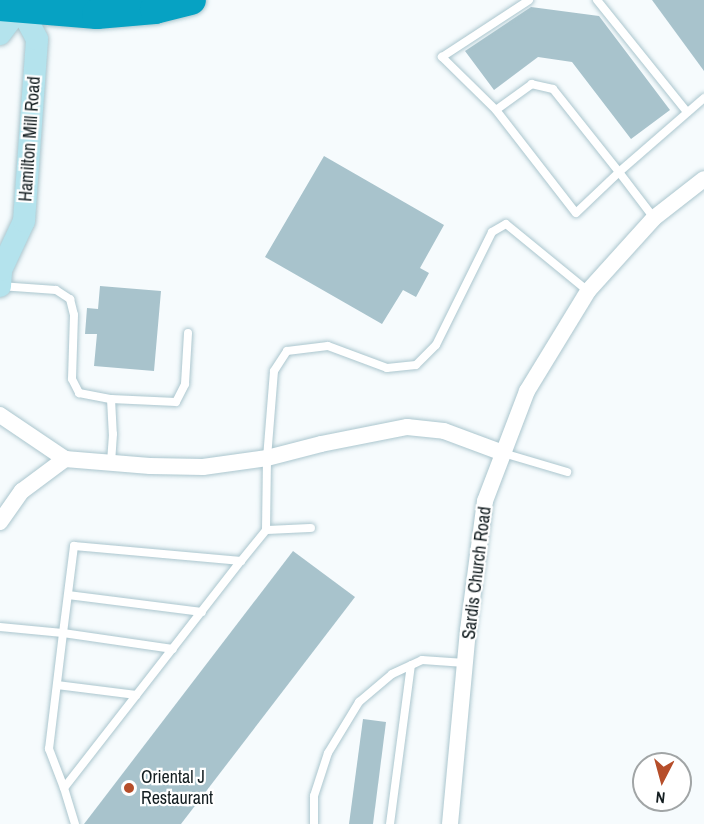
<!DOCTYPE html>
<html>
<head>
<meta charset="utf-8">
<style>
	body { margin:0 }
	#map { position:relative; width:704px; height:824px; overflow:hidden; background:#f6fbfd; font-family:"Archivo Narrow",sans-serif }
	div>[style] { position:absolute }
	.building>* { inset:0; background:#a8c3cc }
	.roads { filter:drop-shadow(0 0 2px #abc6ce) drop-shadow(0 0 2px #abc6ce) }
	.lane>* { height:8px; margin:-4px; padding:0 4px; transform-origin:4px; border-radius:4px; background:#fff }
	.street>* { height:16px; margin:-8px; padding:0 8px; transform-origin:8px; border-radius:8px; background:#fff }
	.secondary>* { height:22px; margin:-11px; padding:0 11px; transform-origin:11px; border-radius:11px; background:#b4e3ed }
	.highway>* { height:30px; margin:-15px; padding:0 15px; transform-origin:15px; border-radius:15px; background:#06a2c3 }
	.dots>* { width:16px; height:16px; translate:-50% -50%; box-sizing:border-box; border:3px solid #fff; border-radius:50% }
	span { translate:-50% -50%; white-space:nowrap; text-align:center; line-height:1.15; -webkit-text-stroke:4.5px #fff; paint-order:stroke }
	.street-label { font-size:18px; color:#131d20 }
	.poi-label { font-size:18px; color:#131d20 }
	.left { translate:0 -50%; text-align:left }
	.north { position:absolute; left:632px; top:752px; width:60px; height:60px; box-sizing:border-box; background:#fff; border:2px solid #a1a5a6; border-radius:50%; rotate:186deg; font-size:16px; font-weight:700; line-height:24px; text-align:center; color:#131d20 }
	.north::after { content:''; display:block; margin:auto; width:21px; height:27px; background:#b64e2a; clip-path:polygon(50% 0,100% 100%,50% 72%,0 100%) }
</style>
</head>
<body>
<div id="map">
	<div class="building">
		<i style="clip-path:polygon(652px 0,704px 0,704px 71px)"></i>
		<i style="clip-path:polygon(531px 7px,599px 16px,670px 110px,631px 139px,572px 62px,538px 57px,494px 90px,465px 51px)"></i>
		<i style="clip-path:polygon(324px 156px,444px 225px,420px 268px,429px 273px,416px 297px,403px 290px,382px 324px,265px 257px)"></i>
		<i style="clip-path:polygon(100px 286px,161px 291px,154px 371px,94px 366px,97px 334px,85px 334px,87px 308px,98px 309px)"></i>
		<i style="clip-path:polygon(293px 551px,355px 597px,181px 824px,84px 824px)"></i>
		<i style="clip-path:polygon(363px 719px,386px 722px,373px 824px,349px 824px)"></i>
	</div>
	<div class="roads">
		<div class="lane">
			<i style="left:597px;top:0;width:144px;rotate:51.2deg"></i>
			<i style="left:496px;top:110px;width:76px;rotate:-135.5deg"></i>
			<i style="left:442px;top:57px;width:104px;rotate:-33.2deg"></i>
			<i style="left:654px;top:218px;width:58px;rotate:-127.3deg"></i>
			<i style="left:619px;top:172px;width:106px;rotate:-128.5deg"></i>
			<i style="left:553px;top:89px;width:22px;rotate:-167deg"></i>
			<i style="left:532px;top:84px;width:44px;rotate:144.2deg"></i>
			<i style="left:496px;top:110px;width:130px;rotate:52.2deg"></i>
			<i style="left:576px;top:213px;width:59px;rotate:-43.6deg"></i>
			<i style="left:619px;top:172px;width:113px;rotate:-41deg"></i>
			<i style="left:0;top:286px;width:56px;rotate:4.1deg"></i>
			<i style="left:56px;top:290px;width:17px;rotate:33deg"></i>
			<i style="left:70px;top:299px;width:16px;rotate:76deg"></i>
			<i style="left:74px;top:315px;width:64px;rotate:91.8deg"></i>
			<i style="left:72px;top:379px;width:16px;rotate:63deg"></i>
			<i style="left:79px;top:393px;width:33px;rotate:11deg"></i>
			<i style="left:111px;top:399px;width:35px;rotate:87deg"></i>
			<i style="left:113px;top:434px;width:29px;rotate:94deg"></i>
			<i style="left:111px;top:399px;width:65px;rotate:2.6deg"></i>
			<i style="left:176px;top:402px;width:20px;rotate:-63deg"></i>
			<i style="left:185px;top:384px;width:51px;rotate:-86.6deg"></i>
			<i style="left:503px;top:453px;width:67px;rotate:16.5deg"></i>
			<i style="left:266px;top:530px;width:45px;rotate:-2.5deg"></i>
			<i style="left:68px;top:595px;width:135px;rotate:7.2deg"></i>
			<i style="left:0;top:627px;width:63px;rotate:5.4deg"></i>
			<i style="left:63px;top:633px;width:88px;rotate:-82.8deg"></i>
			<i style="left:74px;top:546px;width:168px;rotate:5.1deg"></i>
			<i style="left:241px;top:561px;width:40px;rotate:-51deg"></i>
			<i style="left:266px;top:530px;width:72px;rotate:-89.2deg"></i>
			<i style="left:267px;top:458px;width:87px;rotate:-85.4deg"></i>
			<i style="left:274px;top:371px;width:24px;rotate:-57deg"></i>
			<i style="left:287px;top:351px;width:41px;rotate:-7deg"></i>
			<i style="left:328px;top:346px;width:63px;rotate:20.4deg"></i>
			<i style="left:387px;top:368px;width:29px;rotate:-6deg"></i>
			<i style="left:416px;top:365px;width:28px;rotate:-45deg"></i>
			<i style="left:436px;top:345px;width:126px;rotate:-63.6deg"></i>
			<i style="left:492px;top:232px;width:16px;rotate:-30deg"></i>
			<i style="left:506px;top:224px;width:106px;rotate:39.3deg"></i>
			<i style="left:57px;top:685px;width:80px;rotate:7.2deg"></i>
			<i style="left:64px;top:788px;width:42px;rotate:-111deg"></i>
			<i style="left:49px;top:749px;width:117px;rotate:-83.1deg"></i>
			<i style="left:63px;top:633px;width:111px;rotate:8.3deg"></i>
			<i style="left:75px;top:824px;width:38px;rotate:-107deg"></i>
			<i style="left:64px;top:788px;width:288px;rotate:-52.1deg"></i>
			<i style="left:314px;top:824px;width:28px;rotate:-90deg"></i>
			<i style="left:314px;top:796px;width:45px;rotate:-72deg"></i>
			<i style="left:328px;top:753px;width:60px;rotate:-58.7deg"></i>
			<i style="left:359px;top:702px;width:43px;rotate:-40.3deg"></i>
			<i style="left:392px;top:674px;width:33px;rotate:-25deg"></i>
			<i style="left:422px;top:660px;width:43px;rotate:4deg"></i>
			<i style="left:390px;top:824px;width:160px;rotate:-82.5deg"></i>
		</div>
		<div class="street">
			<i style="left:0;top:415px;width:78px;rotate:34.1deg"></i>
			<i style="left:65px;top:459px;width:85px;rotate:4.7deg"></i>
			<i style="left:150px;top:466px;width:53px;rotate:1.1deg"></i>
			<i style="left:203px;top:467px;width:65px;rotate:-8deg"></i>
			<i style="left:267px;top:458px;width:56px;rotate:-14.5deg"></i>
			<i style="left:321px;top:444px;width:88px;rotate:-11.2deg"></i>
			<i style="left:407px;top:427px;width:37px;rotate:6deg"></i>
			<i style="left:444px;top:431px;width:63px;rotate:20.4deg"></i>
			<i style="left:0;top:522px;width:38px;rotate:-55deg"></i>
			<i style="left:22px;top:491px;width:54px;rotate:-36.7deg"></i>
			<i style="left:450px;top:824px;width:195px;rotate:-84.7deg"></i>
			<i style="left:468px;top:630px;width:130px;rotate:-82.5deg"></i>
			<i style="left:485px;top:501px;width:118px;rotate:-69.1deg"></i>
			<i style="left:527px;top:391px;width:117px;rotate:-58.6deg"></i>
			<i style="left:588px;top:291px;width:98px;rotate:-47.9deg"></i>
			<i style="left:654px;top:218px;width:63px;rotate:-38deg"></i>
		</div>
		<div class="secondary">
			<i style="left:0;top:34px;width:34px;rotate:-53deg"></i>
			<i style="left:20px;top:7px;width:7px;rotate:-82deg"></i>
			<i style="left:0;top:286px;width:16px;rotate:-86deg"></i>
			<i style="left:1px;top:270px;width:54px;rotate:-64.9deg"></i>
			<i style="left:24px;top:221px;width:182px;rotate:-85.9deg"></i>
			<i style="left:37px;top:39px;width:36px;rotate:-118deg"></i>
		</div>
		<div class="highway">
			<i style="left:0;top:6px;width:97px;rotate:4.7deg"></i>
			<i style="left:97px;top:14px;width:58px;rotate:-4.9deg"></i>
			<i style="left:155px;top:9px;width:37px;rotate:-14deg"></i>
		</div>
	</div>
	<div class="dots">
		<i style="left:129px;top:788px;background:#b64e2a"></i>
	</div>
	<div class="street-label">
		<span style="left:30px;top:139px;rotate:-86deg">Hamilton Mill Road</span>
		<span style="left:477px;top:573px;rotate:-83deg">Sardis Church Road</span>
	</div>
	<div class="poi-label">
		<span class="left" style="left:141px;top:788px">Oriental J<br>Restaurant</span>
	</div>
	<div class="north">N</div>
</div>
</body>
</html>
